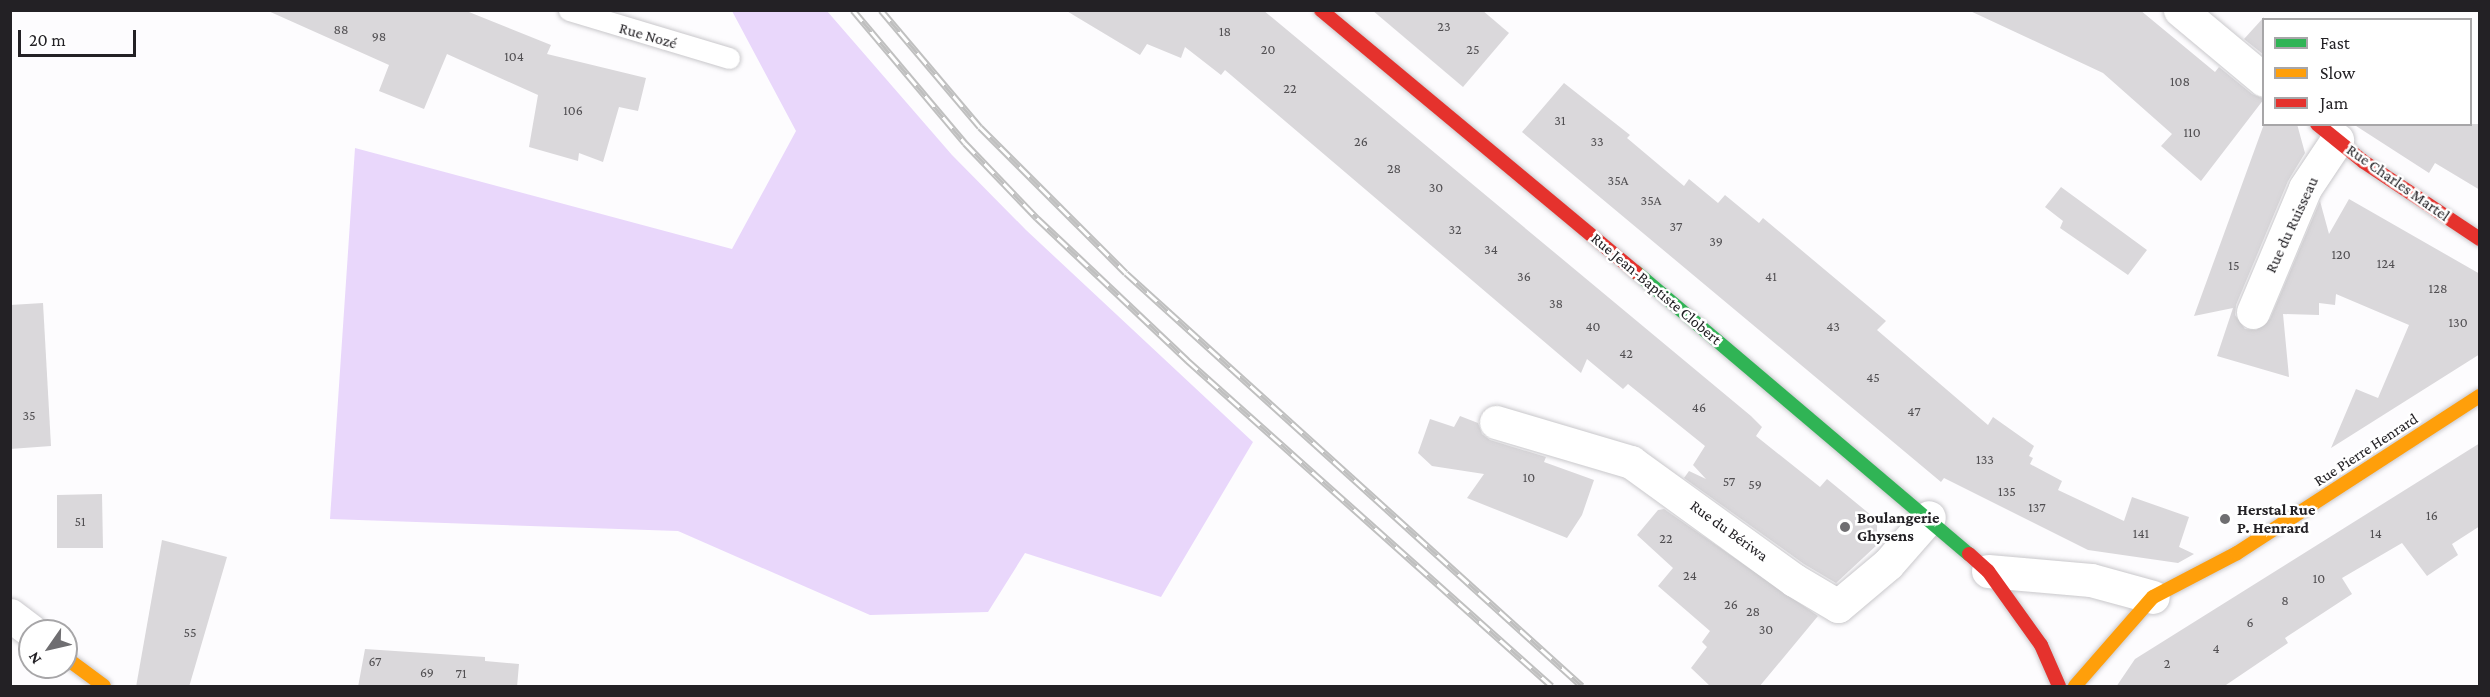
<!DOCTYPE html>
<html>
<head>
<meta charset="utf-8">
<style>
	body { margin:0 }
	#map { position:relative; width:2490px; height:697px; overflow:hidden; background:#fdfcfe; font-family:"Crimson Pro",serif }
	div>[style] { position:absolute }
	.forest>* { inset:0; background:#e9d7fb }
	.building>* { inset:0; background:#dad8db }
	.roads { filter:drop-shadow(0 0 2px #c9c8cb) drop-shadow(0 0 2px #c9c8cb) }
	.lane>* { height:21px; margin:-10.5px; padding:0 10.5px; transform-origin:10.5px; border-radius:10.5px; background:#fff }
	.street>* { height:33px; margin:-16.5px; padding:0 16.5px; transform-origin:16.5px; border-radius:16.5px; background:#fff }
	.fast>* { height:14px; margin:-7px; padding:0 7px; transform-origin:7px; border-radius:7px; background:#30b455 }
	.slow>* { height:14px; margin:-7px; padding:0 7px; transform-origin:7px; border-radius:7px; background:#ff9f0a }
	.jam>* { height:14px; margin:-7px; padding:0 7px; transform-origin:7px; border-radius:7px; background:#e5322d }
	.rail>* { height:7px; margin-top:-3.5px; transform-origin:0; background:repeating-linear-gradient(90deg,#fff 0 14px,#c0c0c0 0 28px); box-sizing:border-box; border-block:2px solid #c0c0c0 }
	.dots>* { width:16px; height:16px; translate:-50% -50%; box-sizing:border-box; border:3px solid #fff; border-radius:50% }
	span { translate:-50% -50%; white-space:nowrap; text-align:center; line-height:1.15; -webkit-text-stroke:5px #fff; paint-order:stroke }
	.number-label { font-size:14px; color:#514f52 }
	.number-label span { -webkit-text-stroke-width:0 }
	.street-label { font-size:16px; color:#232125 }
	.poi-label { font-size:16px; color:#232125; font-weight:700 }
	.left { translate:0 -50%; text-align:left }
	.frame { position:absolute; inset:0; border:12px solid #232125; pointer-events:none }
	.legend { position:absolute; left:2262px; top:18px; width:210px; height:108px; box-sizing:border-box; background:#fff; border:2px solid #a7a6a8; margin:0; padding:8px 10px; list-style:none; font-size:18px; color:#232125 }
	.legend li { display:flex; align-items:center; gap:12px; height:30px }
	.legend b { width:30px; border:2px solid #a7a6a8 }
	.north { position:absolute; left:18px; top:619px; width:60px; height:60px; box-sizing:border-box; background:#fff; border:2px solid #a7a6a8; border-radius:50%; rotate:236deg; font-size:16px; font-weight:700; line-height:24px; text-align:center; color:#232125 }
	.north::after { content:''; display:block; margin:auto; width:21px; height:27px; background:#6f6e71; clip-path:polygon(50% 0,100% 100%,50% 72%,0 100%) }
	.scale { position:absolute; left:18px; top:30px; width:118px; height:27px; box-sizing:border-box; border:3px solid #232125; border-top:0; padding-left:8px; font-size:18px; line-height:21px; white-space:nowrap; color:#232125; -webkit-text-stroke:4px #fff; paint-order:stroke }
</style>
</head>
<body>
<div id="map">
	<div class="forest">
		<i style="clip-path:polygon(732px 11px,827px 11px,952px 155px,1026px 230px,1253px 442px,1161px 597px,1025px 553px,988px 612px,870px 615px,678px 531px,330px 519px,355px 148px,732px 249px,796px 131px)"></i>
	</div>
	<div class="building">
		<i style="clip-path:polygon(266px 10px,464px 10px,551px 45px,547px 54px,646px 78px,638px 111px,619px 107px,603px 162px,579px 153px,578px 161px,529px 147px,538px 95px,447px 54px,424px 109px,379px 91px,389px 65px)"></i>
		<i style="clip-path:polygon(1065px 10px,1263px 10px,1751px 416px,1762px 427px,1756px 436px,1820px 487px,1827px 479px,1877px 520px,1877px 545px,1836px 583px,1804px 564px,1684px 478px,1689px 471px,1706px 479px,1693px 465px,1705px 446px,1628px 384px,1623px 389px,1587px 359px,1581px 373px,1225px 70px,1221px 75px,1185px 47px,1181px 58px,1147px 44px,1140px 55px)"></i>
		<i style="clip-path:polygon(1372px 10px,1482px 10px,1509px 33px,1463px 87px)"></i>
		<i style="clip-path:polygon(1968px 10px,2140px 10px,2215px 72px,2219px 67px,2252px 94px,2264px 99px,2201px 181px,2161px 146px,2172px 134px,2103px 73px)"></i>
		<i style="clip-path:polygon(2264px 17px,2264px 55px,2244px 39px)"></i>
		<i style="clip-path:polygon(1564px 83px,1630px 135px,1627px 138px,1684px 186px,1689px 179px,1718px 203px,1725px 195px,1759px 223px,1763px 218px,1886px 321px,1877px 330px,1988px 425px,1993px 417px,2034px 446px,2029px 456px,2033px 458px,2030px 464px,2062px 481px,2058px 490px,2124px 521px,2132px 497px,2189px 517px,2179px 547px,2175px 545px,2194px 554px,2178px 563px,2088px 550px,1944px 478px,1941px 482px,1522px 132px)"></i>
		<i style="clip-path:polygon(2264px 124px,2297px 124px,2305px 153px,2288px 181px,2236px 305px,2235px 315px,2245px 329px,2256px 330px,2270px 319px,2320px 201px,2329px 234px,2349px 199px,2480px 274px,2480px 354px,2331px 448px,2356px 389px,2378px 398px,2409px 325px,2336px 294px,2335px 305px,2319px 303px,2319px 315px,2283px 314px,2289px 377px,2217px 356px,2233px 308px,2194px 316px)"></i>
		<i style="clip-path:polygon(2353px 124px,2480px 124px,2480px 190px,2435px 163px,2429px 173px)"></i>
		<i style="clip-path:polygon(2061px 187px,2147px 250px,2128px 275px,2060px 228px,2063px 221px,2045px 207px)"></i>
		<i style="clip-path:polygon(43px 303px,51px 446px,10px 449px,10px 305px)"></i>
		<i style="clip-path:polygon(1460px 416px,1478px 423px,1482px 434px,1490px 440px,1546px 457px,1544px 462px,1594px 480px,1582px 515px,1567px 538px,1467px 498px,1484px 474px,1432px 466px,1418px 453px,1430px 419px,1454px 427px)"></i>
		<i style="clip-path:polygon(2480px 443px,2480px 526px,2452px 544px,2458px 555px,2427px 576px,2402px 543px,2342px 578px,2352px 594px,2285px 638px,2288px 643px,2223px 687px,2116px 687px,2135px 659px)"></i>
		<i style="clip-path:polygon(102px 494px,103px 548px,57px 548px,57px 495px)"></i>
		<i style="clip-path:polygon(1664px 509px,1818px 616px,1759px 687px,1711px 687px,1691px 668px,1707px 647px,1702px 642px,1710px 631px,1658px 586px,1673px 568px,1637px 535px,1658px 510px)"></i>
		<i style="clip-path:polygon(162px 540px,227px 557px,189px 687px,136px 687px)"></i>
		<i style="clip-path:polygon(365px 649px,485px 657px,485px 661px,519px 664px,517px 687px,358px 687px)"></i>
	</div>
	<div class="roads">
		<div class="lane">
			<i style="left:569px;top:10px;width:167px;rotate:16.7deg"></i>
		</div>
		<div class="street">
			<i style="left:2180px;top:10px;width:109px;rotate:39.8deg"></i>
			<i style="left:2253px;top:312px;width:134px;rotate:-67.2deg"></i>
			<i style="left:2305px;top:188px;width:58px;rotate:-56.3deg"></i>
			<i style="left:1496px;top:422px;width:141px;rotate:16.5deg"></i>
			<i style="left:1631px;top:462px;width:201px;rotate:35.9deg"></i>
			<i style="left:1794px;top:580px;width:51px;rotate:30.6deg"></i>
			<i style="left:1838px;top:606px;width:65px;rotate:-40deg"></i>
			<i style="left:1888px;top:564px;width:62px;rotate:-48.9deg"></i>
			<i style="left:1988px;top:571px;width:103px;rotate:5deg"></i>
			<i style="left:2091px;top:580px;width:64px;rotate:15.3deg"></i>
			<i style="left:10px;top:615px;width:26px;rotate:37deg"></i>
		</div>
		<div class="fast">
			<i style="left:1636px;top:272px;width:436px;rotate:40.3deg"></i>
		</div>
		<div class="slow">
			<i style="left:66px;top:658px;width:47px;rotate:36.4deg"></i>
			<i style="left:2075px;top:686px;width:118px;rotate:-48.8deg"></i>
			<i style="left:2153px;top:597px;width:95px;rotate:-27.6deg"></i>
			<i style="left:2237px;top:553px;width:289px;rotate:-32.9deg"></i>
		</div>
		<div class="jam">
			<i style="left:1321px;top:10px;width:410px;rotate:39.8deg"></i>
			<i style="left:2317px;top:124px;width:60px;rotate:39deg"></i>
			<i style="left:2364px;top:162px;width:139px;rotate:33.6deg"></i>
			<i style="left:1969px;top:554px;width:25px;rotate:42deg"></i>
			<i style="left:1988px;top:571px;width:91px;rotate:54.4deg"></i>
			<i style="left:2041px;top:645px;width:45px;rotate:66.3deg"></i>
		</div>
	</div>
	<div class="rail">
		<i style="left:853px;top:10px;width:174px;rotate:49.9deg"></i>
		<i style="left:965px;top:143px;width:104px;rotate:46.2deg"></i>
		<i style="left:1037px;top:218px;width:207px;rotate:43.4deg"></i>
		<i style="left:1187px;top:360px;width:489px;rotate:41.8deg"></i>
		<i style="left:881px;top:10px;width:153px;rotate:49.8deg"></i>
		<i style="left:980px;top:127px;width:206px;rotate:45deg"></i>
		<i style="left:1126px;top:273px;width:615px;rotate:42.17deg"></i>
	</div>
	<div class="dots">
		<i style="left:2225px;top:519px;background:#6f6e71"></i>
		<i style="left:1845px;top:527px;background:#6f6e71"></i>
	</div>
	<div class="number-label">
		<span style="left:1444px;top:26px">23</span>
		<span style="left:341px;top:29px">88</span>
		<span style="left:1225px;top:31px">18</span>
		<span style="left:379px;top:36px">98</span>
		<span style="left:1268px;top:49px">20</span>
		<span style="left:1473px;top:49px">25</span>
		<span style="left:514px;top:56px">104</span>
		<span style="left:2180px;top:81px">108</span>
		<span style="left:1290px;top:88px">22</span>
		<span style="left:573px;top:110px">106</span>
		<span style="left:1560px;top:120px">31</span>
		<span style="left:2192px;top:132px">110</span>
		<span style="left:1361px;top:141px">26</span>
		<span style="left:1597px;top:141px">33</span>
		<span style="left:1394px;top:168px">28</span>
		<span style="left:1618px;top:180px">35A</span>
		<span style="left:1436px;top:187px">30</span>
		<span style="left:1651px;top:200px">35A</span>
		<span style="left:1676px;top:226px">37</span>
		<span style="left:1455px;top:229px">32</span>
		<span style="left:1716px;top:241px">39</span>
		<span style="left:1491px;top:249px">34</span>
		<span style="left:2341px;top:254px">120</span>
		<span style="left:2386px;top:263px">124</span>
		<span style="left:2234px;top:265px">15</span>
		<span style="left:1524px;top:276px">36</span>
		<span style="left:1771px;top:276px">41</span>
		<span style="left:2438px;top:288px">128</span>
		<span style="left:1556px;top:303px">38</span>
		<span style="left:2458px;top:322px">130</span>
		<span style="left:1593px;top:326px">40</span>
		<span style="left:1833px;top:326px">43</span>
		<span style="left:1626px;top:353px">42</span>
		<span style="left:1873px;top:377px">45</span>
		<span style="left:1699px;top:407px">46</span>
		<span style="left:1914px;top:411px">47</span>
		<span style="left:29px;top:415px">35</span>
		<span style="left:1985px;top:459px">133</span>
		<span style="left:1529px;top:477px">10</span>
		<span style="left:1729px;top:481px">57</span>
		<span style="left:1755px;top:484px">59</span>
		<span style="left:2007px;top:491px">135</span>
		<span style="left:2037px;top:507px">137</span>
		<span style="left:2432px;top:515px">16</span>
		<span style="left:80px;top:521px">51</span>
		<span style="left:2141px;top:533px">141</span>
		<span style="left:2376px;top:533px">14</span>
		<span style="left:1666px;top:538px">22</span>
		<span style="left:1690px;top:575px">24</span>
		<span style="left:2319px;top:578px">10</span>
		<span style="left:2285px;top:600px">8</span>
		<span style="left:1731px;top:604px">26</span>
		<span style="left:1753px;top:611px">28</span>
		<span style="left:2250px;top:622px">6</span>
		<span style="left:1766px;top:629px">30</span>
		<span style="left:190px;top:632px">55</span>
		<span style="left:2216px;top:648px">4</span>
		<span style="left:375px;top:661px">67</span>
		<span style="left:2167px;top:663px">2</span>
		<span style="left:427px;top:672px">69</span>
		<span style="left:461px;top:673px">71</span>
	</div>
	<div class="street-label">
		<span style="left:648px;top:36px;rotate:16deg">Rue Nozé</span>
		<span style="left:2398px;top:183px;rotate:35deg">Rue Charles Martel</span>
		<span style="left:2292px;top:225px;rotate:-65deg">Rue du Ruisseau</span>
		<span style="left:1656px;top:289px;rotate:40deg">Rue Jean-Baptiste Clobert</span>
		<span style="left:2366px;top:450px;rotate:-33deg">Rue Pierre Henrard</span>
		<span style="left:1729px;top:531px;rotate:36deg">Rue du Bériwa</span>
	</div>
	<div class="poi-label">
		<span class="left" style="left:2237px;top:519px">Herstal Rue<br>P. Henrard</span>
		<span class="left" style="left:1857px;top:527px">Boulangerie<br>Ghysens</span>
	</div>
	<div class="frame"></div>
	<ul class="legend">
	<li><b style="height:8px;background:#30b455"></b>Fast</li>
	<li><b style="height:8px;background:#ff9f0a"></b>Slow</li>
	<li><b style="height:8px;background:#e5322d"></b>Jam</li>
	</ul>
	<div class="north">N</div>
	<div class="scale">20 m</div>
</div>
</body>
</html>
